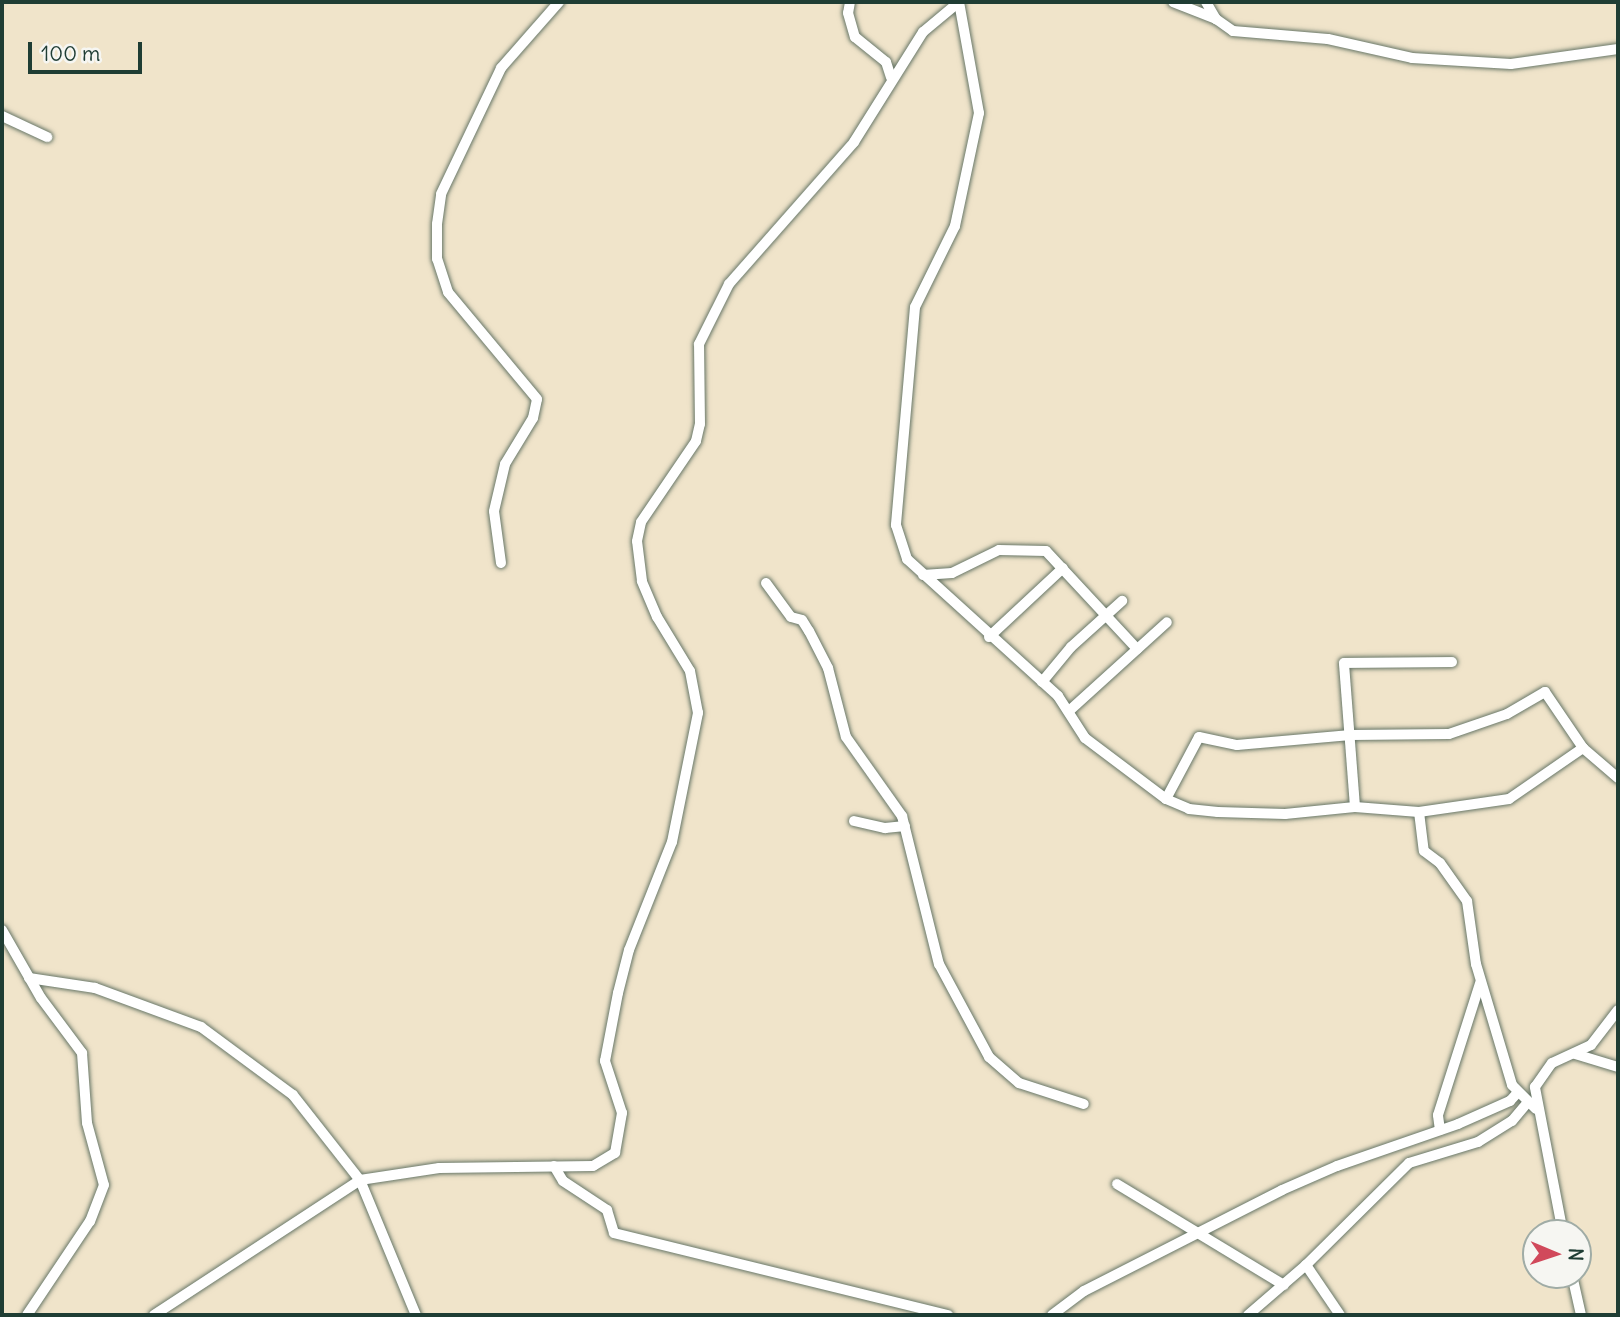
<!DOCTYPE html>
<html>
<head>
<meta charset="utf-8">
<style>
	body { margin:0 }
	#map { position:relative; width:1620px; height:1317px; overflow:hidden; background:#f0e4ca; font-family:Delius,sans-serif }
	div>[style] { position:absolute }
	.roads { filter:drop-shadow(0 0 2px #687768) drop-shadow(0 0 2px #687768) }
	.minor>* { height:10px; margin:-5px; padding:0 5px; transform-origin:5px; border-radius:5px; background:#fff }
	span { translate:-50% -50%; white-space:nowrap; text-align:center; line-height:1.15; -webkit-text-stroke:7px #f6f6f2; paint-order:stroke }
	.frame { position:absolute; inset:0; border:4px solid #1f3d34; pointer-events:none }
	.north { position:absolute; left:1522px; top:1219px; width:70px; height:70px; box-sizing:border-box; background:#f6f6f2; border:2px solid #a0aca6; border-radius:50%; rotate:92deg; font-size:19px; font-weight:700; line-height:28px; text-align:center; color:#1f3d34 }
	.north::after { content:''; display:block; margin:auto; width:24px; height:32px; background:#d1495b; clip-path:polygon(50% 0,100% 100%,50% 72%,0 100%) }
	.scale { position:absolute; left:28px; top:42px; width:114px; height:32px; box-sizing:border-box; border:4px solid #1f3d34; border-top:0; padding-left:9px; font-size:21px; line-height:24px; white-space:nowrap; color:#1f3d34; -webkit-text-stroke:5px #f6f6f2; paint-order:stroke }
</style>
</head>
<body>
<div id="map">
	<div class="roads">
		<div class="minor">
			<i style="left:850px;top:2px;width:11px;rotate:100deg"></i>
			<i style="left:848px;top:13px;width:25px;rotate:74deg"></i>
			<i style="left:855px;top:37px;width:40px;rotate:39deg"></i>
			<i style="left:886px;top:62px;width:16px;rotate:72deg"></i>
			<i style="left:959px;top:2px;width:113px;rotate:79.8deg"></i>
			<i style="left:979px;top:113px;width:116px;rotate:102deg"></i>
			<i style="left:955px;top:226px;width:90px;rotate:116.3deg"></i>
			<i style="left:915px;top:307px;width:219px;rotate:95deg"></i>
			<i style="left:896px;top:525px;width:36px;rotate:72deg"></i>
			<i style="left:907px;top:559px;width:204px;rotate:42.2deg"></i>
			<i style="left:1058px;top:696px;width:50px;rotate:57.3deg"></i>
			<i style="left:1085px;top:738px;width:101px;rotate:37deg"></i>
			<i style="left:1166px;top:799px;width:25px;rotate:23deg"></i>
			<i style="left:1189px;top:809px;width:29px;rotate:6deg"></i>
			<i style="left:1218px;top:812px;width:67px;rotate:1.7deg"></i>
			<i style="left:1285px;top:814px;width:70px;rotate:-5.7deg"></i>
			<i style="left:1355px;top:807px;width:64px;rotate:4.5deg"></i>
			<i style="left:1419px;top:812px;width:39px;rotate:83deg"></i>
			<i style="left:1424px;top:851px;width:20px;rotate:37deg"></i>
			<i style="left:1440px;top:863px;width:47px;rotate:54.6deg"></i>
			<i style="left:1467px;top:901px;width:64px;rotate:81.9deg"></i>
			<i style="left:1476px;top:964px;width:126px;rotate:73.4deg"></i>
			<i style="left:1512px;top:1085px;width:34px;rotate:45deg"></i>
			<i style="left:1173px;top:2px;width:46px;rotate:21.6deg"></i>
			<i style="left:1206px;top:2px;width:20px;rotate:60deg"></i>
			<i style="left:1216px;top:19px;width:21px;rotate:35deg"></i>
			<i style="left:1233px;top:31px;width:95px;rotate:4.8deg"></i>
			<i style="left:1328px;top:39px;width:86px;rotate:12.7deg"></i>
			<i style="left:1412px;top:58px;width:99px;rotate:3.5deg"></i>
			<i style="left:1511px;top:64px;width:108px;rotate:-8deg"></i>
			<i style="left:2px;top:116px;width:50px;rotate:25deg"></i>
			<i style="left:501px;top:563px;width:52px;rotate:-97.7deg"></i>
			<i style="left:494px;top:511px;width:48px;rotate:-76.8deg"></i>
			<i style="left:505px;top:464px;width:54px;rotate:-58.7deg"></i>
			<i style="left:533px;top:418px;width:19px;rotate:-78deg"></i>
			<i style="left:537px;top:399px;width:139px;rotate:-129.8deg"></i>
			<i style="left:448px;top:292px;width:35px;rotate:-108deg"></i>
			<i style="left:437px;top:259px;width:35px;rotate:-90deg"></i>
			<i style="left:437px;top:224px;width:30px;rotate:-82deg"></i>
			<i style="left:441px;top:194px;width:140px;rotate:-64.5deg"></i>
			<i style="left:501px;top:68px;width:88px;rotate:-48.7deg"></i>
			<i style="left:923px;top:575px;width:29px;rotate:-4deg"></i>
			<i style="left:952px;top:573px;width:52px;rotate:-26.1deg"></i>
			<i style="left:999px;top:550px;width:47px;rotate:1.2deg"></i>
			<i style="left:1046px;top:551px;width:134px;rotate:47.1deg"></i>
			<i style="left:766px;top:583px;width:42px;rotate:53.7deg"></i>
			<i style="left:791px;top:617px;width:11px;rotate:15deg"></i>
			<i style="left:802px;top:620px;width:13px;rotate:58deg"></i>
			<i style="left:809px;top:631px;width:42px;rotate:62.8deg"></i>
			<i style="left:828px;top:668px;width:71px;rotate:75.4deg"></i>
			<i style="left:846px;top:737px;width:97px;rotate:54.7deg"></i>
			<i style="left:902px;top:816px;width:153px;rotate:76deg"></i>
			<i style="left:939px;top:964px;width:106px;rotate:61.7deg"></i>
			<i style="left:989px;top:1057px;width:40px;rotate:41deg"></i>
			<i style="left:1019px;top:1083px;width:68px;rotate:17.9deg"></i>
			<i style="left:989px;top:637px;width:101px;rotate:-43deg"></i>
			<i style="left:1042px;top:682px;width:45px;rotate:-50.4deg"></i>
			<i style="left:1071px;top:647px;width:69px;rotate:-42deg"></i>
			<i style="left:1069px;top:711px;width:132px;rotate:-42.2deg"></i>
			<i style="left:1166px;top:799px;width:70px;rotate:-62deg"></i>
			<i style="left:1199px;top:737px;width:39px;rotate:12deg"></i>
			<i style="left:1237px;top:745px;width:114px;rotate:-5deg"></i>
			<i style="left:1351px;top:735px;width:98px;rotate:-0.6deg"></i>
			<i style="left:1449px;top:734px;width:61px;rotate:-19deg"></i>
			<i style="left:1507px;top:714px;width:44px;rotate:-30.1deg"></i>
			<i style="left:1545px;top:692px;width:68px;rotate:55.8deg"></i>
			<i style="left:1355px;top:807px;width:144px;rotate:-94.4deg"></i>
			<i style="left:1344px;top:663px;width:108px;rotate:-0.5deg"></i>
			<i style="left:1419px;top:812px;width:91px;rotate:-8.2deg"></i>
			<i style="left:1509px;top:799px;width:90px;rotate:-34.6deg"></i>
			<i style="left:1583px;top:748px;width:46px;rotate:40.6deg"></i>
			<i style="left:854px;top:821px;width:32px;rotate:13deg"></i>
			<i style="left:885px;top:828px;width:20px;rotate:-6deg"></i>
			<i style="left:2px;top:930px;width:78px;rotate:60.2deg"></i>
			<i style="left:41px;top:998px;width:69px;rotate:53.3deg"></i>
			<i style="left:82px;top:1053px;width:70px;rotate:85.9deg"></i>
			<i style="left:87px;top:1123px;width:64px;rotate:74.7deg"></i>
			<i style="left:104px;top:1185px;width:39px;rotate:111deg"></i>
			<i style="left:90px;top:1221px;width:113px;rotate:123.8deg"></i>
			<i style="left:29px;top:978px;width:67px;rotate:8.6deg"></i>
			<i style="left:95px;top:988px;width:113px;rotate:20.2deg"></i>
			<i style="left:201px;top:1027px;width:114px;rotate:36.5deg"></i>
			<i style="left:293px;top:1095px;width:108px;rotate:51.8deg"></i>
			<i style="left:360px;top:1180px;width:146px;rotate:67.5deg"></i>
			<i style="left:1575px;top:1054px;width:45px;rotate:16.8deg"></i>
			<i style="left:1440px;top:1130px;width:15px;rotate:-98deg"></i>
			<i style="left:1438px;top:1115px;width:139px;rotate:-72.3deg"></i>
			<i style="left:554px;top:1166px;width:17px;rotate:59deg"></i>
			<i style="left:563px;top:1181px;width:53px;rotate:33.4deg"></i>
			<i style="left:607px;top:1210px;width:24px;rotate:73deg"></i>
			<i style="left:614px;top:1233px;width:344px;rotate:13.8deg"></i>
			<i style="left:1117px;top:1184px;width:195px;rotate:31.2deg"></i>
			<i style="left:1563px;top:1233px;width:149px;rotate:-100.9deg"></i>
			<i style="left:1535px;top:1087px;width:29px;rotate:-55deg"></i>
			<i style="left:1552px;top:1063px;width:43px;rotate:-24.8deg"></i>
			<i style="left:1591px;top:1045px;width:44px;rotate:-52.4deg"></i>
			<i style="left:1306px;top:1265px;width:60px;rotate:55.8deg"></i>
			<i style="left:1572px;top:1275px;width:41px;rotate:77.3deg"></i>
			<i style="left:154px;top:1315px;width:246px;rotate:-33.2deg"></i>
			<i style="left:360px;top:1180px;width:80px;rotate:-8.6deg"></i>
			<i style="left:439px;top:1168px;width:154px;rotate:-0.7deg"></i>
			<i style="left:593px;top:1166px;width:26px;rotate:-31deg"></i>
			<i style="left:615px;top:1153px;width:41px;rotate:-80.1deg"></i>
			<i style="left:622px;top:1113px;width:55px;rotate:-108.1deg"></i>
			<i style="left:605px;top:1061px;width:69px;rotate:-79.2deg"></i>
			<i style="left:618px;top:993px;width:44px;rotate:-75.7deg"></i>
			<i style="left:629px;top:950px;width:116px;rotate:-68.3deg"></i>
			<i style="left:672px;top:842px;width:132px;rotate:-78.6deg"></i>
			<i style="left:698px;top:713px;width:43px;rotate:-100.8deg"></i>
			<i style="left:690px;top:671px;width:63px;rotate:-121.4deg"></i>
			<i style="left:657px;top:617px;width:39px;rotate:-113deg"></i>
			<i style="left:642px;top:581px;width:40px;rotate:-97.1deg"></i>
			<i style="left:637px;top:541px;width:19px;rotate:-78deg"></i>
			<i style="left:641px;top:522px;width:98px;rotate:-55.8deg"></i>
			<i style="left:696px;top:441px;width:17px;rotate:-77deg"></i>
			<i style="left:700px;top:424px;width:80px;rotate:-90.7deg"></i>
			<i style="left:699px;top:344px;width:67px;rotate:-63.4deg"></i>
			<i style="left:729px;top:284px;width:189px;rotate:-48.6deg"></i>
			<i style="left:854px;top:142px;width:130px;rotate:-57.9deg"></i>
			<i style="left:923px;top:32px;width:47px;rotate:-39.8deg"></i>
			<i style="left:1052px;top:1315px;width:40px;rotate:-37deg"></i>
			<i style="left:1084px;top:1291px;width:222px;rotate:-27deg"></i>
			<i style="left:1282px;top:1190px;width:60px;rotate:-23.6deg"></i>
			<i style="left:1337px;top:1166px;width:128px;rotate:-19.1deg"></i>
			<i style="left:1458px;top:1124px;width:57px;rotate:-23.9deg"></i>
			<i style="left:1510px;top:1101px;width:12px;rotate:-48deg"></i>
			<i style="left:1248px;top:1315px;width:77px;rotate:-40.8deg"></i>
			<i style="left:1306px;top:1265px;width:145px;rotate:-44.7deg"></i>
			<i style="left:1409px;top:1163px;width:72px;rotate:-16.9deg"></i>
			<i style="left:1478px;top:1142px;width:40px;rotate:-32deg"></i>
			<i style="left:1512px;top:1121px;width:25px;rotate:-50deg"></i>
		</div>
	</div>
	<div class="frame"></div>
	<div class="north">N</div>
	<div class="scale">100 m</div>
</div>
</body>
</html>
